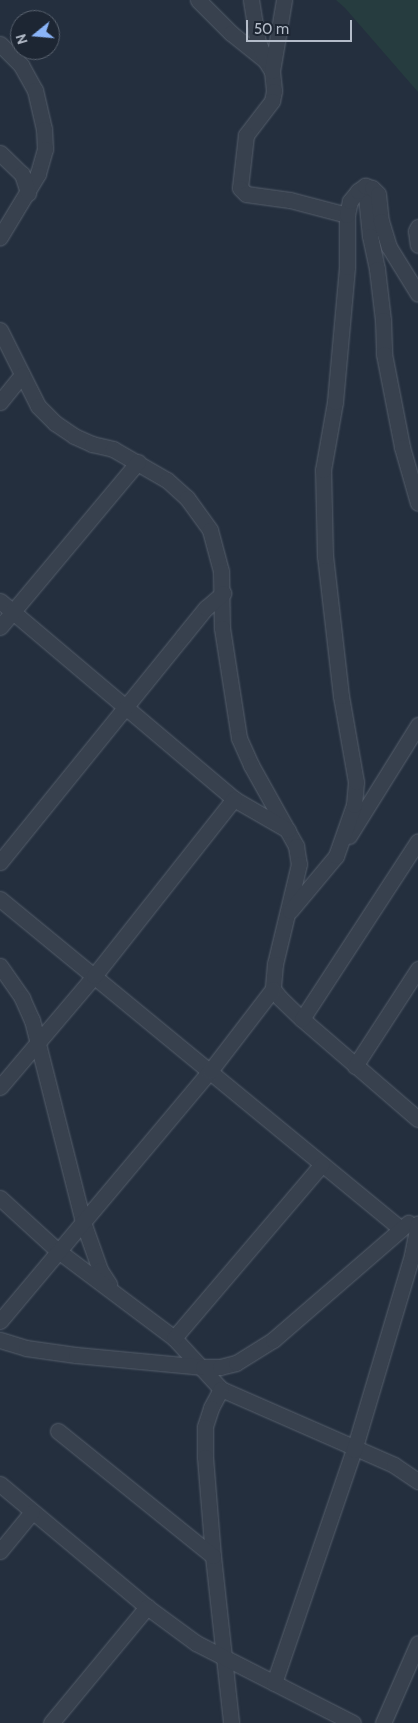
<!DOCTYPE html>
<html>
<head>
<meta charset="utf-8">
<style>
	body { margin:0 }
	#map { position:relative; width:418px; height:1723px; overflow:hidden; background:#242f3e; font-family:Cabin,sans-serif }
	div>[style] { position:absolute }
	.green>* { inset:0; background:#263c3f }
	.roads { filter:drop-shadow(0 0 1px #565f6c) drop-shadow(0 0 1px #565f6c) }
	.minor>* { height:15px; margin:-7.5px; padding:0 7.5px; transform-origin:7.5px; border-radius:7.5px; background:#38414e }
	span { translate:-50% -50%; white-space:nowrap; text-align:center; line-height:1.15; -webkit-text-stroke:4px #1d2633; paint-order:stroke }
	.north { position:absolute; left:10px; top:10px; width:50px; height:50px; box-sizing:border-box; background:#1d2633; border:1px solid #59626f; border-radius:50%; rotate:253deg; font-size:14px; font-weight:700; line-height:20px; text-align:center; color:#b4bcc9 }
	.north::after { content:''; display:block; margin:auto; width:18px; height:22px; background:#8ab4f8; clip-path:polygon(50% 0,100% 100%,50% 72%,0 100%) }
	.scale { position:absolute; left:246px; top:20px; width:106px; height:22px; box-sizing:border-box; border:2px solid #b4bcc9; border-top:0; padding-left:6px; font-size:15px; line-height:18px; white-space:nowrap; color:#b4bcc9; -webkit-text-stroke:4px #1d2633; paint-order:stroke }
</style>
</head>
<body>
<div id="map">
	<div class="green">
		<i style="clip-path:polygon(336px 0,418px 0,418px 92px,345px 8px)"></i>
	</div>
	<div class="roads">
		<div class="minor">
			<i style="left:198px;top:0;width:47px;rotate:45deg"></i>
			<i style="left:231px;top:33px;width:43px;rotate:38.5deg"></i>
			<i style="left:265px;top:60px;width:13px;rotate:58deg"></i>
			<i style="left:272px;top:71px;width:20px;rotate:84deg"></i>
			<i style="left:274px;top:91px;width:10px;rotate:101deg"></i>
			<i style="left:272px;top:101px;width:43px;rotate:127.4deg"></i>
			<i style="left:246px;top:135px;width:53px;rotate:96.5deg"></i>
			<i style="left:240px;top:188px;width:8px;rotate:45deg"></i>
			<i style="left:246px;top:194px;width:44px;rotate:7.8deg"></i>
			<i style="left:290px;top:200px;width:59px;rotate:14.7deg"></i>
			<i style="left:251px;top:0;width:39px;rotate:81deg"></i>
			<i style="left:257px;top:39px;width:22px;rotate:68deg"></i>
			<i style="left:0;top:44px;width:30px;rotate:45deg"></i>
			<i style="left:21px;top:65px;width:29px;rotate:61deg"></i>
			<i style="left:35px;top:90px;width:40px;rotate:77deg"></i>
			<i style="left:44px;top:129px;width:20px;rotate:87deg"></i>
			<i style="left:45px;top:149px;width:26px;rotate:106deg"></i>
			<i style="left:38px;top:174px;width:74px;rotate:121.1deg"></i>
			<i style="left:272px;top:71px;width:72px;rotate:-80.4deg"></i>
			<i style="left:0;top:153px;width:30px;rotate:44deg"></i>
			<i style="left:22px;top:174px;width:20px;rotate:72deg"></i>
			<i style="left:365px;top:186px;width:50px;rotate:84.3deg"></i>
			<i style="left:370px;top:236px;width:34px;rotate:78deg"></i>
			<i style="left:377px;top:269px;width:51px;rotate:83.3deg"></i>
			<i style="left:383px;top:320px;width:34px;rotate:88deg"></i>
			<i style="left:384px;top:354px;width:95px;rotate:79deg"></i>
			<i style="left:402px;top:447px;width:58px;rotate:74.1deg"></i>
			<i style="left:418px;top:227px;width:4px;rotate:117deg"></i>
			<i style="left:416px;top:231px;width:14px;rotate:82deg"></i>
			<i style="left:0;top:330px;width:85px;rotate:63.4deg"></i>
			<i style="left:38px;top:406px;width:24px;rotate:45deg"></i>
			<i style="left:55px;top:423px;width:23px;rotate:34deg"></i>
			<i style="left:74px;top:436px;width:20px;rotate:24deg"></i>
			<i style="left:92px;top:444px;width:22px;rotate:13deg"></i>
			<i style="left:113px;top:449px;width:62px;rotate:29.9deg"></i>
			<i style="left:167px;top:480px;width:27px;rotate:42deg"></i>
			<i style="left:187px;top:498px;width:39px;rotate:54deg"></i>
			<i style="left:210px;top:530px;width:42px;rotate:75deg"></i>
			<i style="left:221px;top:571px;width:57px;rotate:89deg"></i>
			<i style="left:222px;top:628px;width:111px;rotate:81.2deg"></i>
			<i style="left:239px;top:738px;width:30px;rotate:66deg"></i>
			<i style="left:251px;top:765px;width:93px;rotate:60.9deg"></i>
			<i style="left:296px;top:846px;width:18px;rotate:81deg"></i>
			<i style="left:299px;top:864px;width:103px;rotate:103.5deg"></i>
			<i style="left:275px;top:964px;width:25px;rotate:95deg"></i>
			<i style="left:273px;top:989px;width:11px;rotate:52deg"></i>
			<i style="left:280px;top:998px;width:30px;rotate:44deg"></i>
			<i style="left:302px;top:1019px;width:153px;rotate:40.8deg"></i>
			<i style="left:0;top:402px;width:35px;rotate:-51deg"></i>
			<i style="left:0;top:601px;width:307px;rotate:40.2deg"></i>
			<i style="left:234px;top:799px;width:62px;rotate:29.9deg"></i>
			<i style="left:0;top:627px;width:215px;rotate:-50.1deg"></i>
			<i style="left:349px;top:836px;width:131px;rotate:-58.1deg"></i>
			<i style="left:0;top:862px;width:291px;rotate:-51deg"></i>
			<i style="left:183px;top:636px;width:36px;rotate:-51deg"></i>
			<i style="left:206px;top:608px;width:23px;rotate:-41deg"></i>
			<i style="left:0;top:899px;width:519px;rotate:39.45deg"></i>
			<i style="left:290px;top:911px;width:72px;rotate:-50.1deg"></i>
			<i style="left:336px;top:856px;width:54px;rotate:-70.6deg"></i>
			<i style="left:354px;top:805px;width:23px;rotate:-85deg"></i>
			<i style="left:356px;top:782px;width:87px;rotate:-99.9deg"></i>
			<i style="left:341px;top:696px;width:141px;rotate:-96.5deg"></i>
			<i style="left:325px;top:556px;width:86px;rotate:-91.3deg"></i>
			<i style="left:323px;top:470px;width:69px;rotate:-80deg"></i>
			<i style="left:335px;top:402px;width:136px;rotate:-84.9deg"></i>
			<i style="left:347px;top:267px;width:52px;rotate:-90deg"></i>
			<i style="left:347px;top:215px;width:14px;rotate:-78deg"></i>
			<i style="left:350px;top:201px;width:13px;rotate:-51deg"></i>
			<i style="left:358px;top:191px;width:9px;rotate:-36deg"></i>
			<i style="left:365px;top:186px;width:7px;rotate:16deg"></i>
			<i style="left:372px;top:188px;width:8px;rotate:45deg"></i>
			<i style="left:378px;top:194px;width:27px;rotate:84deg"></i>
			<i style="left:381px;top:221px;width:27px;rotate:73deg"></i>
			<i style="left:389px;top:247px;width:55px;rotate:58.3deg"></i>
			<i style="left:0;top:966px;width:39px;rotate:55deg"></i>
			<i style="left:22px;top:998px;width:24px;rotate:66deg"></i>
			<i style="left:32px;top:1020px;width:208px;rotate:75.8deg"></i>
			<i style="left:83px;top:1222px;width:51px;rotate:70.5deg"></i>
			<i style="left:100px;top:1270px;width:17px;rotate:57deg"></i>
			<i style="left:302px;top:1019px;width:212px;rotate:-56.9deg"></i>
			<i style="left:355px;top:1066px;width:116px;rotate:-57deg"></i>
			<i style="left:0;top:1087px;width:145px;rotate:-49.7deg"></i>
			<i style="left:94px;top:976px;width:226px;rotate:-51.7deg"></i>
			<i style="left:0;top:1198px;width:77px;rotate:42.4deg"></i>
			<i style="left:57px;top:1250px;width:146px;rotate:36.9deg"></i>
			<i style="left:174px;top:1338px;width:69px;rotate:47.3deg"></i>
			<i style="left:221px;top:1389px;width:189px;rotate:23.7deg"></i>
			<i style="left:394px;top:1465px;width:29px;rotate:34deg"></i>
			<i style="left:0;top:1321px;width:326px;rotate:-50deg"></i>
			<i style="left:210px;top:1071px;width:103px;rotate:-52.5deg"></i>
			<i style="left:174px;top:1338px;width:228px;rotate:-49.6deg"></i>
			<i style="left:0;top:1340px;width:27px;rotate:17deg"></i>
			<i style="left:26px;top:1348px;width:50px;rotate:8deg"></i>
			<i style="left:76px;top:1355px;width:128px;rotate:5.4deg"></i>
			<i style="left:203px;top:1367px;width:17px"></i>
			<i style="left:220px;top:1367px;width:16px;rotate:-14deg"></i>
			<i style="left:236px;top:1363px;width:44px;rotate:-31.9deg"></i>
			<i style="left:273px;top:1340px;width:179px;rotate:-40.9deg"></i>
			<i style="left:221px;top:1389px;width:21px;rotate:118deg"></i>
			<i style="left:211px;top:1408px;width:20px;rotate:108deg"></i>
			<i style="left:205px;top:1427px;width:30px;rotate:90deg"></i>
			<i style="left:205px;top:1457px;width:99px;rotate:85.4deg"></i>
			<i style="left:213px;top:1556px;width:168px;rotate:83.8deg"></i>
			<i style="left:58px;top:1431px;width:199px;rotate:38.9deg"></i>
			<i style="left:0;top:1484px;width:192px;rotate:39.9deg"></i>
			<i style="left:147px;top:1607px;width:61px;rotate:36.3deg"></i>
			<i style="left:196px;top:1643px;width:176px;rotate:27deg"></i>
			<i style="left:0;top:1551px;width:50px;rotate:-50.6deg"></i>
			<i style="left:274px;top:1683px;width:246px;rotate:-71.1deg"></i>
			<i style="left:354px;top:1450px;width:203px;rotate:-73.4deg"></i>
			<i style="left:412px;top:1255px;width:32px;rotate:-79deg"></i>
			<i style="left:51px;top:1723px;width:151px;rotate:-50.4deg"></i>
			<i style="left:383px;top:1723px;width:87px;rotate:-66.4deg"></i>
		</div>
	</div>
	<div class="north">N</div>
	<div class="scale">50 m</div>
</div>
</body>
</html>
